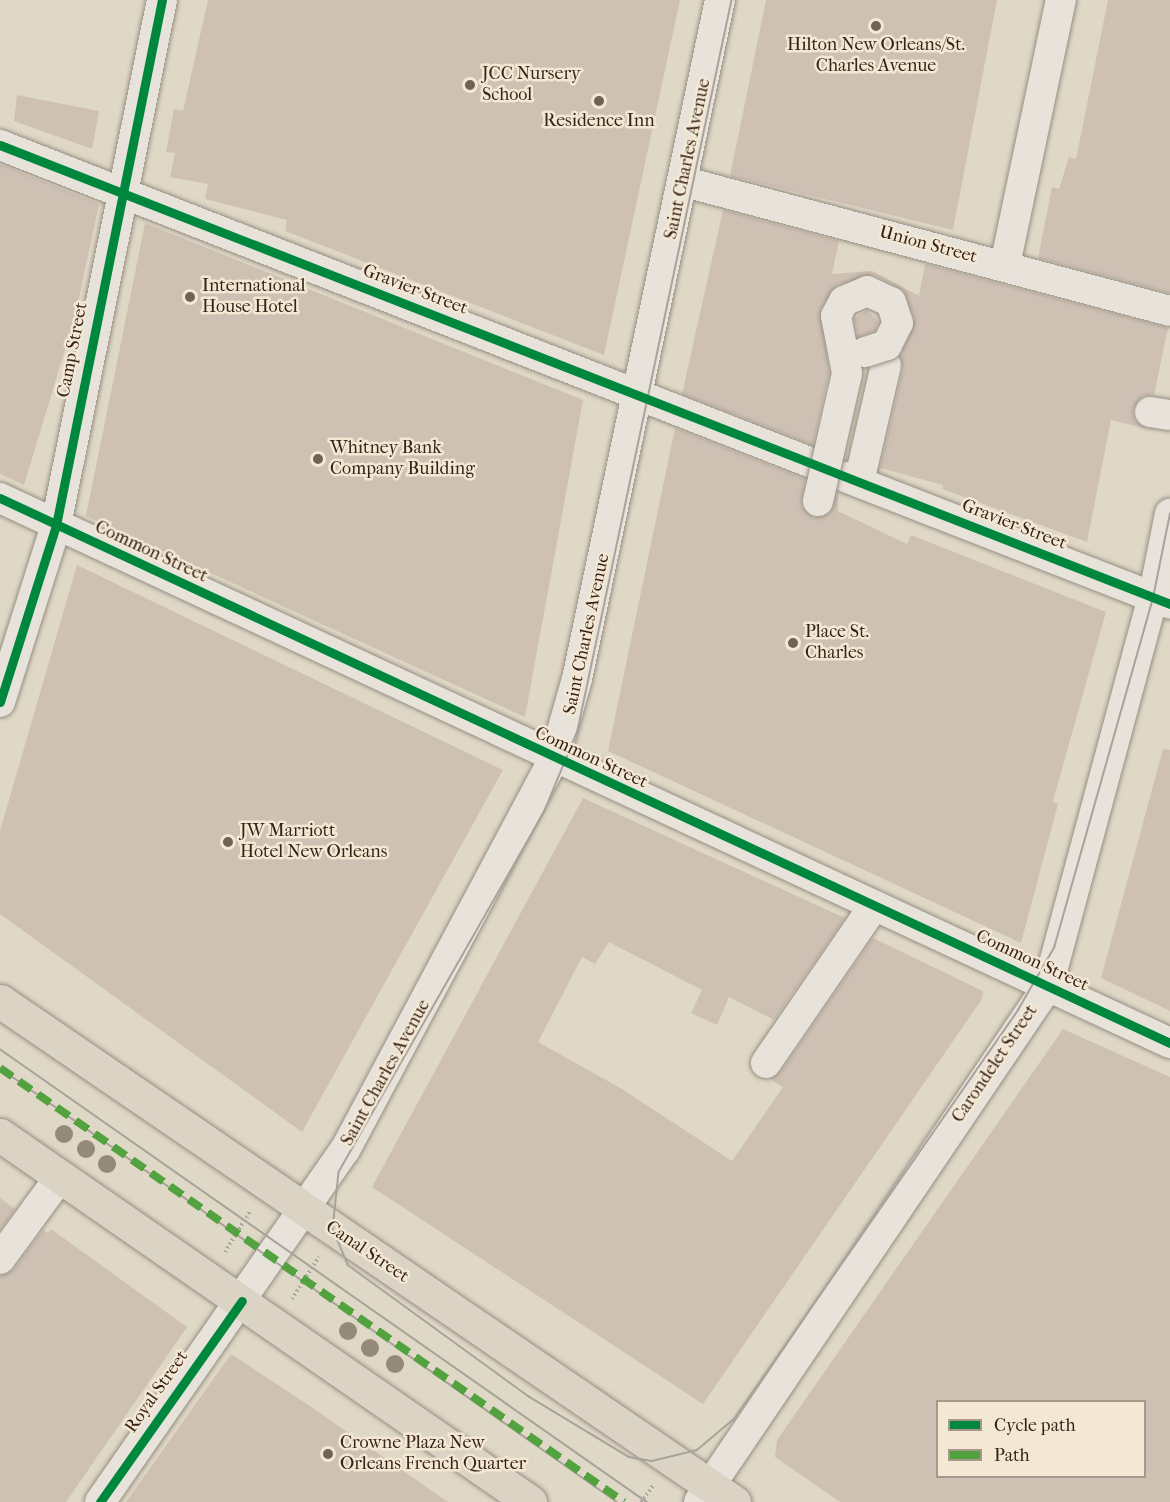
<!DOCTYPE html>
<html>
<head>
<meta charset="utf-8">
<style>
	body { margin:0 }
	#map { position:relative; width:1170px; height:1502px; overflow:hidden; background:#e0d8c6; font-family:"IM FELL French Canon",serif }
	div>[style] { position:absolute }
	.building>* { inset:0; background:#cec1b4 }
	.path>* { height:4px; margin-top:-2px; transform-origin:0; background:repeating-linear-gradient(90deg,#a8a29b 0 1.5px,transparent 0 4.5px) }
	.roads { filter:drop-shadow(0 0 2px #968e83) drop-shadow(0 0 2px #968e83) }
	.minor>* { height:30px; margin:-15px; padding:0 15px; transform-origin:15px; border-radius:15px; background:#e7e2da }
	.major>* { height:33px; margin:-16.5px; padding:0 16.5px; transform-origin:16.5px; border-radius:16.5px; background:#dbd3c4 }
	.tram>* { height:1.5px; margin:-0.75px; padding:0 0.75px; transform-origin:0.75px; border-radius:0.75px; background:#a8a29b }
	.bridges { filter:drop-shadow(0 0 2px #968e83) drop-shadow(0 0 2px #968e83) }
	.minor-bridge>* { height:30px; margin:-15px; padding:0 15px; transform-origin:15px; border-radius:15px; background:#e7e2da }
	.quiet>* { height:8px; margin-top:-4px; transform-origin:0; background:repeating-linear-gradient(90deg,#53a240 0 15px,transparent 0 23px) }
	.cycleway>* { height:9px; margin:-4.5px; padding:0 4.5px; transform-origin:4.5px; border-radius:4.5px; background:#00873e }
	.trees>* { width:18px; height:18px; margin:-9px; border-radius:50%; background:#958977 }
	.dots>* { width:16px; height:16px; translate:-50% -50%; box-sizing:border-box; border:3px solid #f2e8d3; border-radius:50% }
	span { translate:-50% -50%; white-space:nowrap; text-align:center; line-height:1.15; -webkit-text-stroke:5px #f2e8d3; paint-order:stroke }
	.poi-label { font-size:18px; color:#382119 }
	.left { translate:0 -50%; text-align:left }
	.street-label { font-size:18px; color:#382119 }
	.legend { position:absolute; left:936px; top:1400px; width:210px; height:78px; box-sizing:border-box; background:#f2e8d3; border:2px solid #a89889; margin:0; padding:8px 10px; list-style:none; font-size:18px; color:#382119 }
	.legend li { display:flex; align-items:center; gap:12px; height:30px }
	.legend b { width:30px; border:2px solid #a89889 }
</style>
</head>
<body>
<div id="map">
	<div class="building">
		<i style="clip-path:polygon(208px 0,680px 0,604px 355px,285px 231px,287px 220px,205px 199px,208px 184px,170px 177px,175px 153px,166px 152px,174px 109px,183px 111px)"></i>
		<i style="clip-path:polygon(766px 0,997px 0,953px 230px,730px 176px)"></i>
		<i style="clip-path:polygon(1108px 0,1170px 0,1170px 293px,1038px 258px,1052px 187px,1059px 189px,1069px 157px,1076px 159px)"></i>
		<i style="clip-path:polygon(17px 95px,99px 111px,92px 149px,14px 121px)"></i>
		<i style="clip-path:polygon(0 164px,99px 204px,75px 317px,24px 485px,0 474px)"></i>
		<i style="clip-path:polygon(723px 210px,839px 241px,832px 274px,872px 271px,919px 296px,925px 264px,1168px 328px,1154px 395px,1143px 396px,1133px 409px,1134px 419px,1147px 429px,1111px 420px,1087px 542px,942px 489px,943px 485px,880px 468px,903px 369px,900px 356px,914px 318px,903px 290px,874px 275px,837px 285px,821px 308px,829px 373px,813px 445px,682px 394px)"></i>
		<i style="clip-path:polygon(145px 223px,583px 400px,525px 717px,86px 516px)"></i>
		<i style="clip-path:polygon(867px 310px,879px 322px,875px 331px,858px 337px,854px 319px)"></i>
		<i style="clip-path:polygon(675px 428px,805px 479px,801px 506px,814px 518px,830px 513px,838px 492px,838px 511px,907px 544px,911px 535px,1106px 612px,1053px 801px,1058px 804px,1021px 943px,608px 751px)"></i>
		<i style="clip-path:polygon(77px 565px,503px 770px,302px 1132px,0 914px,0 831px)"></i>
		<i style="clip-path:polygon(1163px 749px,1170px 750px,1170px 1011px,1101px 978px)"></i>
		<i style="clip-path:polygon(583px 798px,845px 918px,774px 1020px,729px 997px,717px 1025px,691px 1013px,702px 990px,609px 942px,595px 964px,582px 957px,538px 1042px,622px 1089px,732px 1161px,783px 1087px,770px 1079px,780px 1073px,873px 938px,983px 991px,982px 999px,703px 1404px,372px 1187px)"></i>
		<i style="clip-path:polygon(evenodd,1063px 1029px,1170px 1077px,1170px 1502px,840px 1502px,775px 1457px,777px 1440px,1063px 1029px,938px 1401px,1144px 1401px,1144px 1476px,938px 1476px,938px 1401px)"></i>
		<i style="clip-path:polygon(0 1198px,15px 1209px,0 1230px)"></i>
		<i style="clip-path:polygon(51px 1229px,187px 1327px,66px 1502px,0 1502px,0 1276px,14px 1269px,43px 1230px,48px 1233px)"></i>
		<i style="clip-path:polygon(231px 1354px,310px 1406px,448px 1502px,126px 1502px)"></i>
	</div>
	<div class="path">
		<i style="left:225px;top:1252px;width:49px;rotate:-58.2deg"></i>
		<i style="left:292px;top:1299px;width:50px;rotate:-57.3deg"></i>
		<i style="left:641px;top:1502px;width:21px;rotate:-53deg"></i>
	</div>
	<div class="roads">
		<div class="minor">
			<i style="left:0;top:145px;width:877px;rotate:21.39deg"></i>
			<i style="left:685px;top:182px;width:502px;rotate:14.89deg"></i>
			<i style="left:1005px;top:265px;width:271px;rotate:-78.1deg"></i>
			<i style="left:1150px;top:412px;width:20px;rotate:9deg"></i>
			<i style="left:845px;top:477px;width:349px;rotate:21.3deg"></i>
			<i style="left:859px;top:482px;width:120px;rotate:-77deg"></i>
			<i style="left:0;top:498px;width:1291px;rotate:24.98deg"></i>
			<i style="left:0;top:702px;width:186px;rotate:-72.4deg"></i>
			<i style="left:56px;top:525px;width:536px;rotate:-78.59deg"></i>
			<i style="left:766px;top:1063px;width:191px;rotate:-55.5deg"></i>
			<i style="left:0;top:1259px;width:102px;rotate:-53.8deg"></i>
			<i style="left:100px;top:1502px;width:429px;rotate:-55.2deg"></i>
			<i style="left:345px;top:1150px;width:443px;rotate:-61.9deg"></i>
			<i style="left:554px;top:759px;width:83px;rotate:-74deg"></i>
			<i style="left:577px;top:679px;width:694px;rotate:-78.11deg"></i>
			<i style="left:699px;top:1502px;width:623px;rotate:-55.93deg"></i>
			<i style="left:1048px;top:986px;width:402px;rotate:-74.9deg"></i>
			<i style="left:1153px;top:598px;width:86px;rotate:-78.6deg"></i>
		</div>
		<div class="major">
			<i style="left:0;top:1001px;width:889px;rotate:34.32deg"></i>
			<i style="left:0;top:1135px;width:645px;rotate:34.7deg"></i>
		</div>
	</div>
	<div class="tram">
		<i style="left:732px;top:0;width:747px;rotate:101.9deg"></i>
		<i style="left:578px;top:731px;width:89px;rotate:112.5deg"></i>
		<i style="left:544px;top:813px;width:414px;rotate:119.7deg"></i>
		<i style="left:339px;top:1173px;width:56px;rotate:96.1deg"></i>
		<i style="left:333px;top:1229px;width:39px;rotate:67deg"></i>
		<i style="left:348px;top:1265px;width:223px;rotate:36deg"></i>
		<i style="left:528px;top:1396px;width:118px;rotate:31.1deg"></i>
		<i style="left:629px;top:1457px;width:23px;rotate:10deg"></i>
		<i style="left:652px;top:1461px;width:46px;rotate:-13.7deg"></i>
		<i style="left:697px;top:1450px;width:48px;rotate:-40deg"></i>
		<i style="left:734px;top:1419px;width:498px;rotate:-55.2deg"></i>
		<i style="left:1018px;top:1010px;width:72px;rotate:-59.9deg"></i>
		<i style="left:1054px;top:948px;width:364px;rotate:-74.2deg"></i>
		<i style="left:1153px;top:598px;width:86px;rotate:-78.6deg"></i>
		<i style="left:0;top:1049px;width:790px;rotate:35deg"></i>
		<i style="left:0;top:1068px;width:754px;rotate:35.12deg"></i>
	</div>
	<div class="bridges">
		<div class="minor-bridge">
			<i style="left:818px;top:501px;width:131px;rotate:-77.2deg"></i>
			<i style="left:847px;top:373px;width:58px;rotate:-100.9deg"></i>
			<i style="left:836px;top:316px;width:17px;rotate:-62deg"></i>
			<i style="left:844px;top:301px;width:25px;rotate:-23deg"></i>
			<i style="left:867px;top:291px;width:26px;rotate:25deg"></i>
			<i style="left:891px;top:302px;width:22px;rotate:72deg"></i>
			<i style="left:898px;top:323px;width:25px;rotate:117deg"></i>
			<i style="left:887px;top:345px;width:23px;rotate:162deg"></i>
		</div>
	</div>
	<div class="quiet">
		<i style="left:0;top:1068px;width:760px;rotate:34.82deg"></i>
	</div>
	<div class="cycleway">
		<i style="left:0;top:145px;width:1257px;rotate:21.42deg"></i>
		<i style="left:0;top:498px;width:1291px;rotate:24.98deg"></i>
		<i style="left:0;top:702px;width:186px;rotate:-72.4deg"></i>
		<i style="left:56px;top:525px;width:536px;rotate:-78.59deg"></i>
		<i style="left:100px;top:1502px;width:246px;rotate:-54.8deg"></i>
	</div>
	<div class="trees">
		<i style="left:64px;top:1134px"></i>
		<i style="left:86px;top:1149px"></i>
		<i style="left:107px;top:1164px"></i>
		<i style="left:348px;top:1331px"></i>
		<i style="left:370px;top:1348px"></i>
		<i style="left:395px;top:1364px"></i>
	</div>
	<div class="dots">
		<i style="left:876px;top:26px;background:#736156"></i>
		<i style="left:470px;top:85px;background:#736156"></i>
		<i style="left:599px;top:101px;background:#736156"></i>
		<i style="left:190px;top:297px;background:#736156"></i>
		<i style="left:318px;top:459px;background:#736156"></i>
		<i style="left:793px;top:643px;background:#736156"></i>
		<i style="left:228px;top:842px;background:#736156"></i>
		<i style="left:328px;top:1454px;background:#736156"></i>
	</div>
	<div class="poi-label">
		<span style="left:876px;top:56px">Hilton New Orleans/St.<br>Charles Avenue</span>
		<span class="left" style="left:482px;top:85px">JCC Nursery<br>School</span>
		<span style="left:599px;top:121px">Residence Inn</span>
		<span class="left" style="left:202px;top:297px">International<br>House Hotel</span>
		<span class="left" style="left:330px;top:459px">Whitney Bank<br>Company Building</span>
		<span class="left" style="left:805px;top:643px">Place St.<br>Charles</span>
		<span class="left" style="left:240px;top:842px">JW Marriott<br>Hotel New Orleans</span>
		<span class="left" style="left:340px;top:1454px">Crowne Plaza New<br>Orleans French Quarter</span>
	</div>
	<div class="street-label">
		<span style="left:688px;top:159px;rotate:-78deg">Saint Charles Avenue</span>
		<span style="left:928px;top:245px;rotate:15deg">Union Street</span>
		<span style="left:415px;top:290px;rotate:21deg">Gravier Street</span>
		<span style="left:73px;top:350px;rotate:-79deg">Camp Street</span>
		<span style="left:1014px;top:525px;rotate:21deg">Gravier Street</span>
		<span style="left:151px;top:552px;rotate:25deg">Common Street</span>
		<span style="left:587px;top:634px;rotate:-78deg">Saint Charles Avenue</span>
		<span style="left:591px;top:758px;rotate:25deg">Common Street</span>
		<span style="left:1032px;top:961px;rotate:25deg">Common Street</span>
		<span style="left:995px;top:1064px;rotate:-56deg">Carondelet Street</span>
		<span style="left:386px;top:1073px;rotate:-61deg">Saint Charles Avenue</span>
		<span style="left:367px;top:1252px;rotate:34deg">Canal Street</span>
		<span style="left:157px;top:1392px;rotate:-55deg">Royal Street</span>
	</div>
	<ul class="legend">
	<li><b style="height:8px;background:#00873e"></b>Cycle path</li>
	<li><b style="height:8px;background:#53a240"></b>Path</li>
	</ul>
</div>
</body>
</html>
